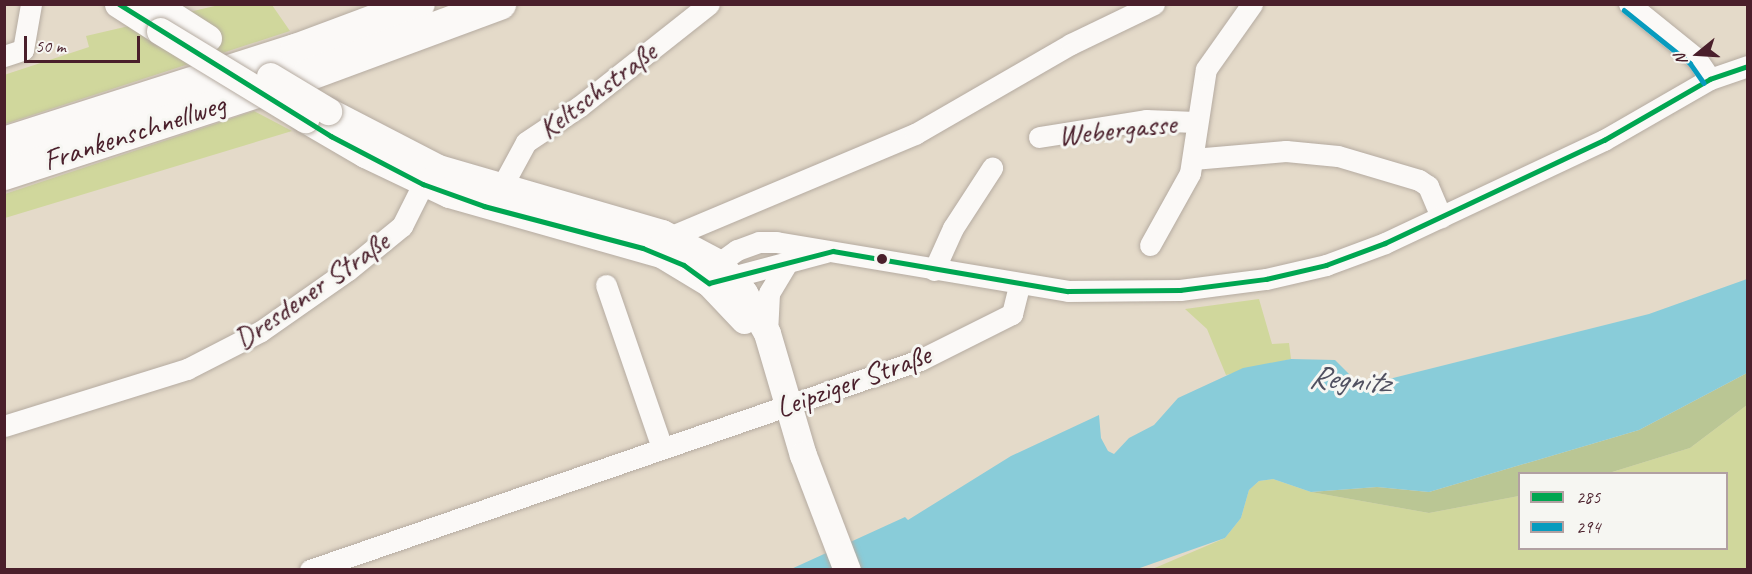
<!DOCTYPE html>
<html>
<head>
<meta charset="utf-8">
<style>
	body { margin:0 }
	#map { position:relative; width:1752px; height:574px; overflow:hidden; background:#e4dac9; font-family:Caveat,sans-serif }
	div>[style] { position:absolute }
	.green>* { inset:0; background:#d0d79c }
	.forest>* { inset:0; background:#bac694 }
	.water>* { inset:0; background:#89ccd9 }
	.roads { filter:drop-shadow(0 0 2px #b5aba1) drop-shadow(0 0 2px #b5aba1) }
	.minor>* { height:21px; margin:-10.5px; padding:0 10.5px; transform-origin:10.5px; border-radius:10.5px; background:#fbf9f7 }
	.major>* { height:27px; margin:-13.5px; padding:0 13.5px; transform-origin:13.5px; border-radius:13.5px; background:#fbf9f7 }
	.highway>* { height:32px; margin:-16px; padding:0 16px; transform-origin:16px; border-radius:16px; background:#fbf9f7 }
	.bridges { filter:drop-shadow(0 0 2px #b5aba1) drop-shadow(0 0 2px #b5aba1) }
	.major-bridge>* { height:27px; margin:-13.5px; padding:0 13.5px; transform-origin:13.5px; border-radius:13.5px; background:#fbf9f7 }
	.bus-1>* { height:4.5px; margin:-2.25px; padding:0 2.25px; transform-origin:2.25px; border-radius:2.25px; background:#00a651 }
	.bus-2>* { height:4.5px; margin:-2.25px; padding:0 2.25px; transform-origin:2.25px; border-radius:2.25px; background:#079bbe }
	.dots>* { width:16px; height:16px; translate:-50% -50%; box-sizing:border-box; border:3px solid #f6f6f2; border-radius:50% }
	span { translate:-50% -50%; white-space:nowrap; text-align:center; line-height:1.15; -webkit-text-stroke:6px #f6f6f2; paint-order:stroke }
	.street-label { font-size:30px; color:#4a1f2b }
	.water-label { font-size:32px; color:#515161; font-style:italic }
	.frame { position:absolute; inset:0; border:6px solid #4a1f2b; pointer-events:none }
	.legend { position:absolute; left:1518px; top:472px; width:210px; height:78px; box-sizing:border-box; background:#f6f6f2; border:2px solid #b1a0a2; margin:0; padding:8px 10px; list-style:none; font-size:18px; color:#4a1f2b }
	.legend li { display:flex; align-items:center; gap:12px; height:30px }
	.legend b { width:30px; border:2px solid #b1a0a2 }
	.north { position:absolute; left:1668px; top:24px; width:60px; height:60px; -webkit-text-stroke:4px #f6f6f2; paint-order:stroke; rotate:252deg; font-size:16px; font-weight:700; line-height:24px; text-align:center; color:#4a1f2b }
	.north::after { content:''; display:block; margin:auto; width:21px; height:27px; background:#4a1f2b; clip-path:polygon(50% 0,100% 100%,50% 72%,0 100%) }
	.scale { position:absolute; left:24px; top:36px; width:116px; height:27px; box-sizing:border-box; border:3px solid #4a1f2b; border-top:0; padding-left:8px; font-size:18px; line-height:21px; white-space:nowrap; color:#4a1f2b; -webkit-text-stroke:4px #f6f6f2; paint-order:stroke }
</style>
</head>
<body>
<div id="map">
	<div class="green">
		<i style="clip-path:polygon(219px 5px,272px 5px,290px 31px,5px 124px,4px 75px,89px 47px,86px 36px)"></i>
		<i style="clip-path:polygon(254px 111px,292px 131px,5px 218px,5px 194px)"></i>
		<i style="clip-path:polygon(1259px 299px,1272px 344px,1289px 343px,1291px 359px,1226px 375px,1207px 329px,1185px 309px)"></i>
		<i style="clip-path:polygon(1747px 405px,1747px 569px,1150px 570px,1225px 538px,1241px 518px,1249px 490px,1259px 481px,1273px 479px,1311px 492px,1429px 513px,1519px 496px,1520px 548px,1726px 548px,1726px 474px,1609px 473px,1690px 448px)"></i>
	</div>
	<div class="forest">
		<i style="clip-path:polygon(1747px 373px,1747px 405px,1690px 448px,1609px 473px,1520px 474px,1519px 496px,1429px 513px,1311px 492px,1377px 487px,1429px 492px,1639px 430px)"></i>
	</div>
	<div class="water">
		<i style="clip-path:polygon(1747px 279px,1747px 373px,1639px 430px,1429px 492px,1377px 487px,1311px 492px,1273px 479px,1259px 481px,1249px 490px,1241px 518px,1225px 538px,1137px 569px,789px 570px,905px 517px,908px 520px,1011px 456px,1099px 415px,1101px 438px,1108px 451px,1114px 454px,1129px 438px,1154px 425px,1178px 398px,1243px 368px,1291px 359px,1335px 360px,1361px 386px,1649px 314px)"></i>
	</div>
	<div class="roads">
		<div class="minor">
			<i style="left:1629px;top:4px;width:86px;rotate:38.9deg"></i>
			<i style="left:1696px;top:58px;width:25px;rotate:56deg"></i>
			<i style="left:4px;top:56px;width:20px;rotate:-18deg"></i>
			<i style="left:23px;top:50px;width:47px;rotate:-80.1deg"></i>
			<i style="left:1039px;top:137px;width:108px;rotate:-9deg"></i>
			<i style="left:1146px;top:120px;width:49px;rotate:2.3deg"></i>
			<i style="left:1193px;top:159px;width:93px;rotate:-4.9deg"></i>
			<i style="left:1286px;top:151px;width:52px;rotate:5.5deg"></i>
			<i style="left:1338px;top:156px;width:84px;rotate:16.5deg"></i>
			<i style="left:1419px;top:180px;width:11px;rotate:34deg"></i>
			<i style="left:1428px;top:186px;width:34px;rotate:67deg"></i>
			<i style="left:501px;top:188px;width:52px;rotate:-61.5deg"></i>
			<i style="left:526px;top:142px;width:65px;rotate:-33.7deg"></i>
			<i style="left:580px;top:106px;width:164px;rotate:-38.3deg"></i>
			<i style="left:672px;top:236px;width:264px;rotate:-22.8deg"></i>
			<i style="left:915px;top:134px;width:180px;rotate:-30deg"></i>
			<i style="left:1071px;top:44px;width:92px;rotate:-25.7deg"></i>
			<i style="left:1150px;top:245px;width:82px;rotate:-60.9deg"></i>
			<i style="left:1190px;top:173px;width:105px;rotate:-81.3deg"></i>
			<i style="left:1206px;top:69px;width:80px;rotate:-54.7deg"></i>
			<i style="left:934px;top:270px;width:46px;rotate:-65.7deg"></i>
			<i style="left:953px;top:228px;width:72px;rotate:-57deg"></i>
			<i style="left:712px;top:277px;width:16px;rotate:-63deg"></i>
			<i style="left:719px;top:263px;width:22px;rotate:-36deg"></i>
			<i style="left:737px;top:250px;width:23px;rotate:-20deg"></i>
			<i style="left:759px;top:242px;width:17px"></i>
			<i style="left:776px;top:242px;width:296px;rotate:9.5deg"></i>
			<i style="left:1068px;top:291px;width:112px;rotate:-0.5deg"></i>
			<i style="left:1180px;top:290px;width:87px;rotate:-7.3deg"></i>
			<i style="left:1266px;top:279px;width:62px;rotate:-13.1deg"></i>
			<i style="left:1326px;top:265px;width:63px;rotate:-20.4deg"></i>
			<i style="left:1385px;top:243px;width:242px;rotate:-25.2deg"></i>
			<i style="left:1604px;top:140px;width:122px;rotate:-29.9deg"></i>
			<i style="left:1710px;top:79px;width:40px;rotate:-18.9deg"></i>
			<i style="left:717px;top:281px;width:113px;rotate:-14.9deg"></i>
			<i style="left:606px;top:285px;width:172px;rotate:71deg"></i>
			<i style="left:767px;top:333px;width:40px;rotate:-87.1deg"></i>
			<i style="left:769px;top:293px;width:37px;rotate:-59deg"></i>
			<i style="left:4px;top:426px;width:192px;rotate:-17.3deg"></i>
			<i style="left:187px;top:369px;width:83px;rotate:-27.2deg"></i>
			<i style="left:261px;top:331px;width:106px;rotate:-35deg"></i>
			<i style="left:348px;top:270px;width:70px;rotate:-39.2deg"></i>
			<i style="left:402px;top:226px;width:47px;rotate:-63.4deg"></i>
			<i style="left:310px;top:570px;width:645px;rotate:-19deg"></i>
			<i style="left:920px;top:360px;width:103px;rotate:-26.6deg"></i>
			<i style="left:1012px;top:314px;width:30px;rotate:-76deg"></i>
		</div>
		<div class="major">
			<i style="left:118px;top:4px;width:50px;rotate:32.7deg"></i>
			<i style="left:155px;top:4px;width:63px;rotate:32.7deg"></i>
			<i style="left:328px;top:111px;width:124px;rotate:27.4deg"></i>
			<i style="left:438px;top:168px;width:233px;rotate:16.2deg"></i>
			<i style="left:662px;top:233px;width:64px;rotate:27.8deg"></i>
			<i style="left:719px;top:263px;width:39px;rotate:50deg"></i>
			<i style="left:744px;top:293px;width:46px;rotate:60.1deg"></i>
			<i style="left:767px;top:333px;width:127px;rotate:73.6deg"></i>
			<i style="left:803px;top:455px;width:123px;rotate:69.1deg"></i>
			<i style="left:305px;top:119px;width:69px;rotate:30.3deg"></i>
			<i style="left:365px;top:154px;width:93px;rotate:25.5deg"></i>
			<i style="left:449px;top:194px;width:220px;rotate:15.8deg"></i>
			<i style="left:661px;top:254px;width:56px;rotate:31.1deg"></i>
			<i style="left:709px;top:283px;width:51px;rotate:46.6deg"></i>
		</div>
		<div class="highway">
			<i style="left:4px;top:143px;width:306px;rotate:-17.7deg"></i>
			<i style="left:296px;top:50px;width:131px;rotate:-20.5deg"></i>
			<i style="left:4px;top:174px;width:320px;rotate:-18deg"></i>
			<i style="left:308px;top:75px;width:205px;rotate:-20.3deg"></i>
		</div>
	</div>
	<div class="bridges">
		<div class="major-bridge">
			<i style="left:160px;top:31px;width:170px;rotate:31.3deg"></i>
			<i style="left:270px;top:76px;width:68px;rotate:31.1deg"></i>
		</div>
	</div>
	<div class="bus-1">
		<i style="left:119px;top:4px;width:250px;rotate:31.9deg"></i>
		<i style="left:331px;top:136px;width:104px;rotate:27.6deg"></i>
		<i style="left:423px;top:184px;width:65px;rotate:19.8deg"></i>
		<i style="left:484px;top:206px;width:164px;rotate:14.8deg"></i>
		<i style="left:643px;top:248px;width:44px;rotate:22.5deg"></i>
		<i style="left:684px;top:265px;width:31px;rotate:36deg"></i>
		<i style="left:709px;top:283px;width:128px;rotate:-14.5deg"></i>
		<i style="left:833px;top:251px;width:238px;rotate:9.7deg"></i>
		<i style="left:1068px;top:291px;width:112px;rotate:-0.5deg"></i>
		<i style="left:1180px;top:290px;width:87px;rotate:-7.3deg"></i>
		<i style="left:1266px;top:279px;width:62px;rotate:-13.1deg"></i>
		<i style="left:1326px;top:265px;width:63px;rotate:-20.4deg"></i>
		<i style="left:1385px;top:243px;width:242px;rotate:-25.2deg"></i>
		<i style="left:1604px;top:140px;width:122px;rotate:-29.9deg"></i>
		<i style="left:1710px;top:79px;width:40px;rotate:-18.9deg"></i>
	</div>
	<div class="bus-2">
		<i style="left:1624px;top:10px;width:85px;rotate:38.8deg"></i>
		<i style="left:1690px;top:63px;width:24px;rotate:55deg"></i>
	</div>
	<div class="dots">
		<i style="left:882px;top:259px;background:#4a1f2b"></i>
	</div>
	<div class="street-label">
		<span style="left:597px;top:90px;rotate:-37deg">Keltschstraße</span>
		<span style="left:1117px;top:129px;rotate:-6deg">Webergasse</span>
		<span style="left:134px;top:132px;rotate:-18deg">Frankenschnellweg</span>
		<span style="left:311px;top:290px;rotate:-35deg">Dresdener Straße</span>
		<span style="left:853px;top:381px;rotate:-20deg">Leipziger Straße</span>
	</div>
	<div class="water-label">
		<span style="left:1349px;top:380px;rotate:4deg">Regnitz</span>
	</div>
	<div class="frame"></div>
	<ul class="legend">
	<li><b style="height:8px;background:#00a651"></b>285</li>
	<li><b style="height:8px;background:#079bbe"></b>294</li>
	</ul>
	<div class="north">N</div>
	<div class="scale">50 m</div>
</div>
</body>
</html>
